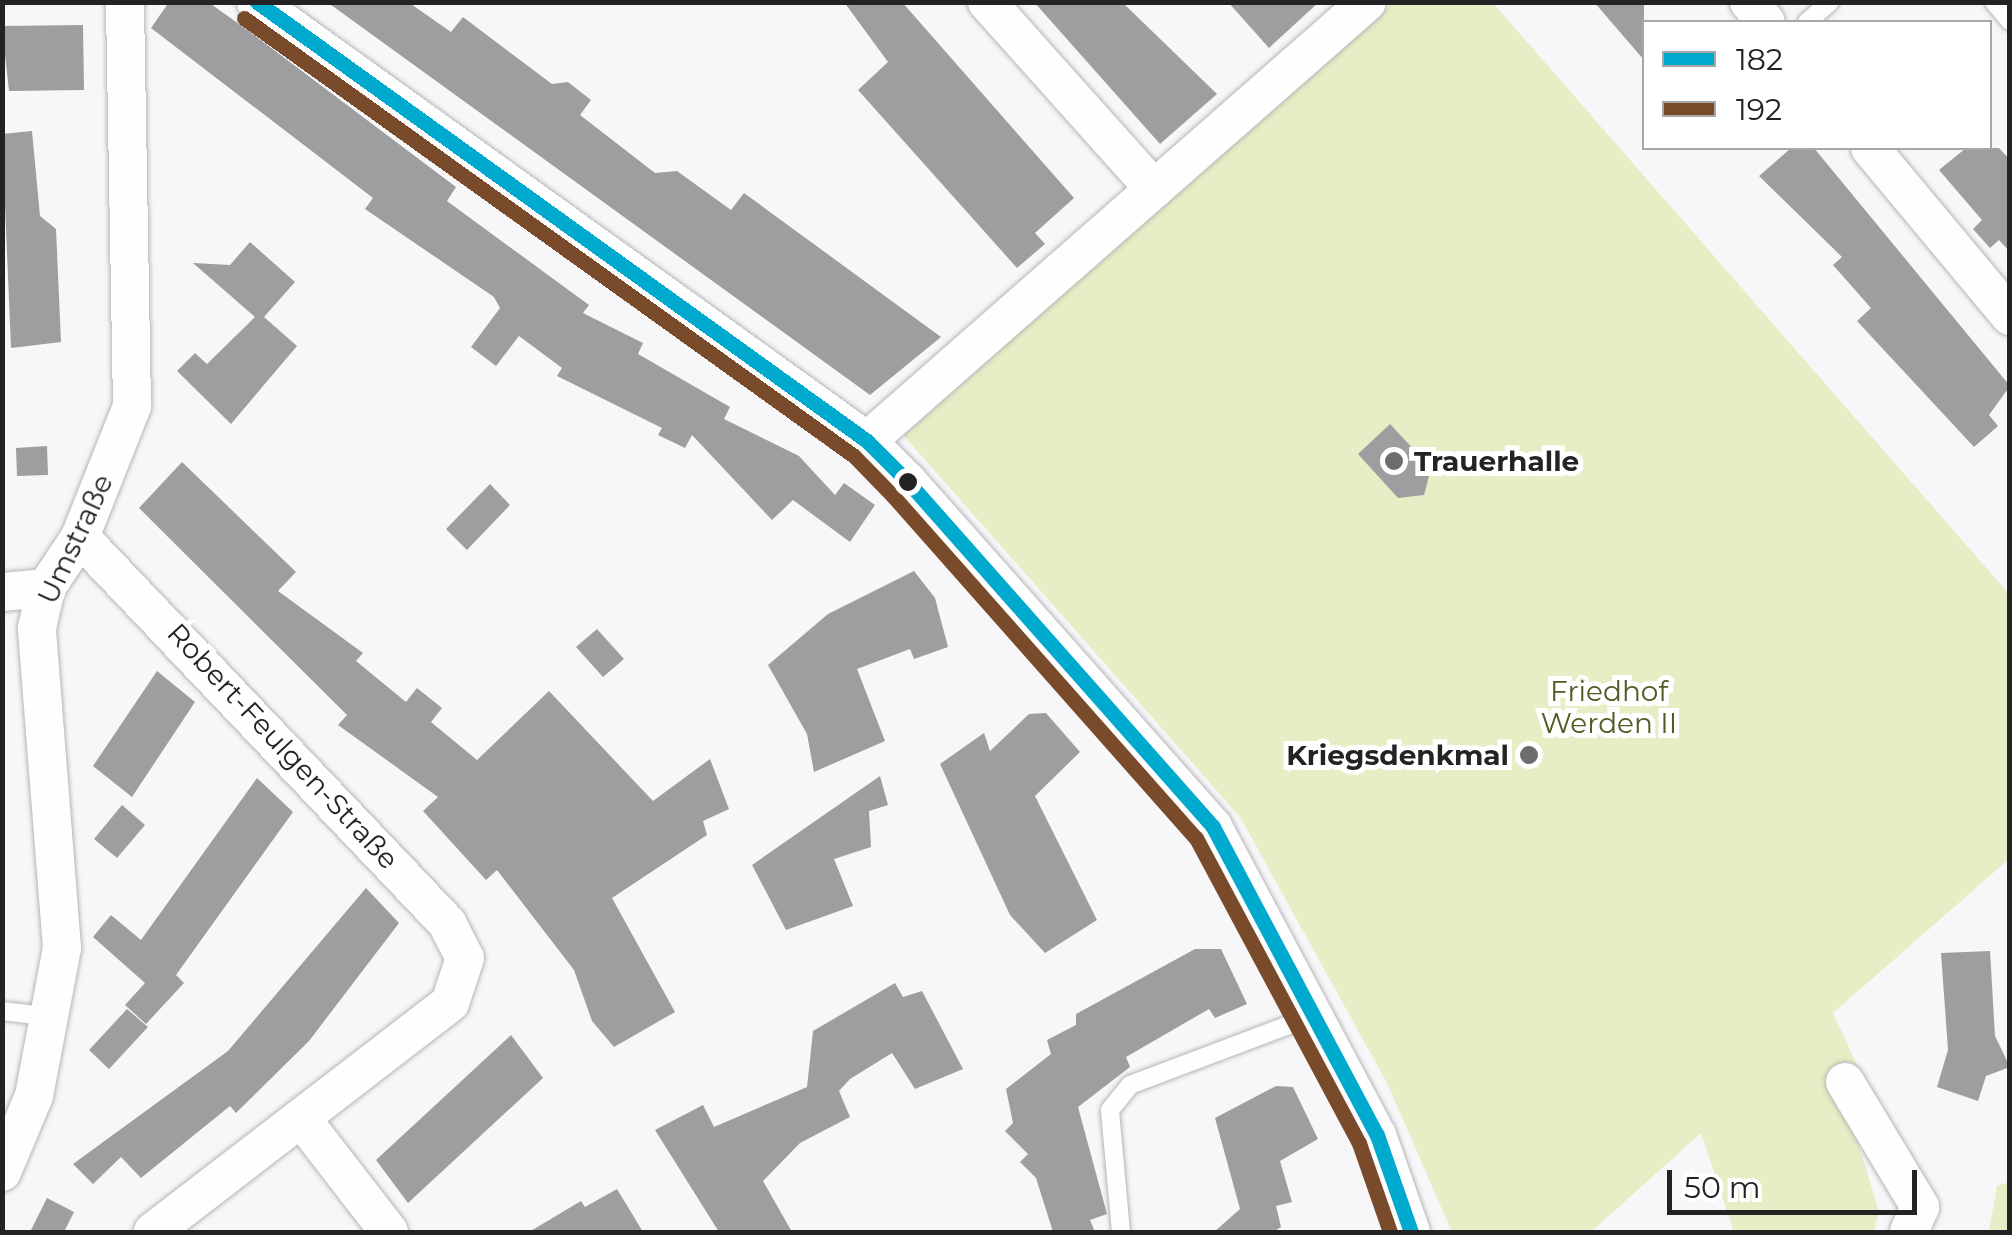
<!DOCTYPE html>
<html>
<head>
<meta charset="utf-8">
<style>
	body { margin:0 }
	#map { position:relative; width:2012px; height:1235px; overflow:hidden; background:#f7f7fa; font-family:Montserrat,sans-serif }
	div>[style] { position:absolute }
	.green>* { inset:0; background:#e5eec4 }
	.building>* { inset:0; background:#9e9ea0 }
	.roads { filter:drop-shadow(0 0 2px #b6b6b8) drop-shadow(0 0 2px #b6b6b8) }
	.lane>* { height:18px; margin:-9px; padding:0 9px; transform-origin:9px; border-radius:9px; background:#fefefe }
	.street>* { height:38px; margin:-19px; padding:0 19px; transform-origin:19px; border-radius:19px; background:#fefefe }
	.bus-1>* { height:15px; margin:-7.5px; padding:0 7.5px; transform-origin:7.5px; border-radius:7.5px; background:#00a9ce }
	.bus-2>* { height:15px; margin:-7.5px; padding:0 7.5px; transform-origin:7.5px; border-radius:7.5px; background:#7a4b2a }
	.dots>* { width:28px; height:28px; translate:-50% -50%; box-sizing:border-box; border:5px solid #fff; border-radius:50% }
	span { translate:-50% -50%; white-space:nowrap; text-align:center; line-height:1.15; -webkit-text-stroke:10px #fff; paint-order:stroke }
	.poi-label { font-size:28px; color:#232325; font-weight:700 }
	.left { translate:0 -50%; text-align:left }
	.right { translate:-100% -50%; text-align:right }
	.street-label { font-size:28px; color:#232325 }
	.park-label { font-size:28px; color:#515b23 }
	.frame { position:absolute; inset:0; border:5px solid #232325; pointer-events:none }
	.legend { position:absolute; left:1642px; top:20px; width:350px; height:130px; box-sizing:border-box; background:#fff; border:2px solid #a7a7a8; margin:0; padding:12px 18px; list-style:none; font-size:30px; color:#232325 }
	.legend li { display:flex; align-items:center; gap:20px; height:50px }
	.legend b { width:50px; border:2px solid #a7a7a8 }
	.scale { position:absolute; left:1667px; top:1170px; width:250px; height:45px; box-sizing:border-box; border:5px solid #232325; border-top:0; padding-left:12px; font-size:30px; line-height:35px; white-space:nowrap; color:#232325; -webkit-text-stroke:8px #fff; paint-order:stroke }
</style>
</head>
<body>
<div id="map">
	<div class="green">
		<i style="clip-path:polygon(1393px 3px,1493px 3px,2009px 594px,2009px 859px,1833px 1013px,1864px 1080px,1843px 1092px,1879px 1212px,1874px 1232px,1734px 1232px,1701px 1133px,1591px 1232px,1452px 1232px,1387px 1083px,1240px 817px,903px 435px)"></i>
		<i style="clip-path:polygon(2009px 1182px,2009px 1232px,1989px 1232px,1997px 1186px)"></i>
	</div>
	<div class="building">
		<i style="clip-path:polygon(169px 2px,208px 2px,246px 29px,456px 187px,447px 201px,589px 305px,583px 313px,643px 343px,638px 354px,730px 407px,724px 419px,799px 456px,835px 495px,844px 483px,875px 505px,850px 542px,793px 500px,772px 520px,692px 435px,685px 448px,658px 435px,662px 428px,557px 376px,562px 368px,519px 336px,496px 366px,471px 347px,500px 308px,494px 297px,365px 209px,373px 198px,151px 28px)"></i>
		<i style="clip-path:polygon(327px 2px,408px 2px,451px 32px,463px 17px,552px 84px,568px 82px,591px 100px,580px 115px,655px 173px,677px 171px,731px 210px,744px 193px,941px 337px,870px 395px)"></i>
		<i style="clip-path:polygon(844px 2px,902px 2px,1074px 198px,1035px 233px,1045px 244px,1017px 268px,858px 90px,888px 62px)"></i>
		<i style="clip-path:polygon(1034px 2px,1122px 2px,1217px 94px,1160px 144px)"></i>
		<i style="clip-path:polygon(1228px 2px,1319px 2px,1269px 48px)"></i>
		<i style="clip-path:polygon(1594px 2px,1644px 2px,1644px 60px)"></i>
		<i style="clip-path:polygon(83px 25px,84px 90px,9px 91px,2px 26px)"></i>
		<i style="clip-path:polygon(32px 131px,40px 216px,56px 229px,61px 342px,11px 348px,2px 134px)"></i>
		<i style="clip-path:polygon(1791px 148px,1814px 148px,2010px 386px,1989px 415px,1998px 426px,1974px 447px,1857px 321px,1871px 308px,1833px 265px,1842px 257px,1759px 176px)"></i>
		<i style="clip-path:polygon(1966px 148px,1999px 148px,2010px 160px,2010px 252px,1999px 240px,1990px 248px,1973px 229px,1982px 220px,1939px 170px)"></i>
		<i style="clip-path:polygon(250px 242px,295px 282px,264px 317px,297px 346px,231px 424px,177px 371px,195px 353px,207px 364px,255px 317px,193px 263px,230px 265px)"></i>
		<i style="clip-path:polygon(1390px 424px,1431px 468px,1424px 495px,1398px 498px,1358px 454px)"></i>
		<i style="clip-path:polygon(47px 446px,48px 475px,17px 476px,16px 448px)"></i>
		<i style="clip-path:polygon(182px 462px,296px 572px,278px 591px,363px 653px,356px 661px,406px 702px,417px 688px,442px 708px,431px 722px,477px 760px,549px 691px,653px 801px,710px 759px,729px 809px,703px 821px,707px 835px,612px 898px,675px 1012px,614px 1047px,592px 1021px,574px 970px,497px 870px,486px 880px,423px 811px,438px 797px,338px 725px,347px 715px,139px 508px)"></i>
		<i style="clip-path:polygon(490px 484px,510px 505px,467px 550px,446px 529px)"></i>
		<i style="clip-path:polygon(914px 571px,935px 598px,948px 647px,914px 659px,910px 649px,857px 669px,885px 741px,814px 772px,807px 734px,768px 665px,828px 614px)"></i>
		<i style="clip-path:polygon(597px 629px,624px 659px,603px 677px,576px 647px)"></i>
		<i style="clip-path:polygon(157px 671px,195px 702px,132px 797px,93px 766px)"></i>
		<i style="clip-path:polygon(1046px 713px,1080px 752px,1035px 796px,1097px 920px,1045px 953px,1010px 915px,940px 764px,984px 733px,990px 751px,1029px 714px)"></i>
		<i style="clip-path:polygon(880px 776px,888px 805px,869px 811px,871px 847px,834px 859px,853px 906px,786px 930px,752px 865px)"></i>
		<i style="clip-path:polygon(257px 778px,293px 812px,176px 975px,184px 983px,146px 1024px,125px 1005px,145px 983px,93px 937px,111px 915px,141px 940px)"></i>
		<i style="clip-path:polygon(122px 805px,145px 825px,117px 858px,94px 839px)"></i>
		<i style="clip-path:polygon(366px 888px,399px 923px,309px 1041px,236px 1113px,230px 1106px,141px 1178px,121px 1157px,93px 1184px,73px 1164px,228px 1051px)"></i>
		<i style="clip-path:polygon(1195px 949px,1221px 949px,1247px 1004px,1215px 1018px,1209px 1009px,1126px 1057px,1130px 1067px,1078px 1107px,1107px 1214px,1090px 1220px,1095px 1232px,1053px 1232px,1036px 1178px,1020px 1162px,1028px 1154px,1005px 1131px,1013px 1123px,1006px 1089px,1051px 1054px,1047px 1040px,1076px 1025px,1076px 1014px)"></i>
		<i style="clip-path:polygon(1990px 951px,1995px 1036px,2010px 1067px,1986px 1076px,1978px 1101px,1937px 1087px,1948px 1050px,1941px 953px)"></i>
		<i style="clip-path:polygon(895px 983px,903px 997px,922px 991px,963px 1069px,915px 1089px,892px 1053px,850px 1079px,839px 1091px,850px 1117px,800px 1143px,763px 1181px,792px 1232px,719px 1232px,655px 1130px,703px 1105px,714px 1127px,807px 1087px,813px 1031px)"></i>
		<i style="clip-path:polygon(127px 1009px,148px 1027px,109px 1069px,89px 1050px)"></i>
		<i style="clip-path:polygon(511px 1035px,543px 1078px,408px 1203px,376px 1160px)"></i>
		<i style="clip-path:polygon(1276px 1086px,1293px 1087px,1318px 1139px,1280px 1161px,1292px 1202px,1276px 1206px,1281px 1227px,1273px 1232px,1214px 1232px,1240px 1209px,1215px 1118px)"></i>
		<i style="clip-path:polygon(617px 1189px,643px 1232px,529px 1232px,581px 1201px,585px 1207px)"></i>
		<i style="clip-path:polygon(47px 1198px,74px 1212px,64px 1232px,30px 1232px)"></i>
	</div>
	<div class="roads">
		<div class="lane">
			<i style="left:1994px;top:2px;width:25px;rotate:50deg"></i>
			<i style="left:1807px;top:22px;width:30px;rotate:-41deg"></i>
			<i style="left:2px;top:1011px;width:51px;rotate:6.7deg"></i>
			<i style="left:1121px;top:1232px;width:122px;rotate:-95.2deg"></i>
			<i style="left:1110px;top:1110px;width:32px;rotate:-51deg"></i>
			<i style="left:1130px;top:1085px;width:198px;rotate:-20.7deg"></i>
		</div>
		<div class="street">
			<i style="left:256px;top:2px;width:752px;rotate:35.7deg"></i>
			<i style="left:867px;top:441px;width:58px;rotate:45deg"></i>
			<i style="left:908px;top:482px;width:460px;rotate:48.5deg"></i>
			<i style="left:1213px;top:827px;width:349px;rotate:62deg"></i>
			<i style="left:1377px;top:1135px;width:103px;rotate:70.7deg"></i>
			<i style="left:987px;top:2px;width:251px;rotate:48.2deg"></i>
			<i style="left:1749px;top:2px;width:26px;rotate:50deg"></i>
			<i style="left:1870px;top:148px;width:219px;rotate:50.2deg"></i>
			<i style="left:867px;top:441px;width:665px;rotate:-41.28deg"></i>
			<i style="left:80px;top:537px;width:533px;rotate:46.45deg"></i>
			<i style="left:447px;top:923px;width:39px;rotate:63deg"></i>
			<i style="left:465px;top:958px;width:47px;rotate:108.4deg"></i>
			<i style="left:450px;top:1003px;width:375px;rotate:142.4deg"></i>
			<i style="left:2px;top:592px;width:44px;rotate:-5.2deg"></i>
			<i style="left:1845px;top:1082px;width:146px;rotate:59deg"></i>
			<i style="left:1920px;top:1207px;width:27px;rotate:114deg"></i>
			<i style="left:301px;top:1118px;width:144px;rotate:52.3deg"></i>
			<i style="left:2px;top:1172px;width:82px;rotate:-67.2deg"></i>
			<i style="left:34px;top:1096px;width:151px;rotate:-79.3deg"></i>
			<i style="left:62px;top:948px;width:321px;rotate:-94.5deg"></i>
			<i style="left:37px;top:628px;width:41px;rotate:-77.3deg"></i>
			<i style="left:46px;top:588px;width:61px;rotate:-56.3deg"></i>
			<i style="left:80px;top:537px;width:141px;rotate:-68.3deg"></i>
			<i style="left:132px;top:406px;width:404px;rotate:-91deg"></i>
		</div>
	</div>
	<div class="bus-1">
		<i style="left:257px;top:2px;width:752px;rotate:35.74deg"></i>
		<i style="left:867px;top:441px;width:58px;rotate:45deg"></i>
		<i style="left:908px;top:482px;width:460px;rotate:48.5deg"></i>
		<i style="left:1213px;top:827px;width:349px;rotate:62deg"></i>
		<i style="left:1377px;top:1135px;width:103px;rotate:70.7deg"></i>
	</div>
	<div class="bus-2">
		<i style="left:244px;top:18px;width:751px;rotate:35.68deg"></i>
		<i style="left:854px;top:456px;width:56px;rotate:45.7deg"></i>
		<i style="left:893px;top:496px;width:457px;rotate:48.5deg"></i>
		<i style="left:1196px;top:838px;width:346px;rotate:61.9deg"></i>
		<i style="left:1359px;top:1143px;width:94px;rotate:70.8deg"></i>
	</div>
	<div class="dots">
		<i style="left:1394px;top:461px;background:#6d6d70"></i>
		<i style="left:908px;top:482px;background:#232325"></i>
		<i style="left:1529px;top:755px;background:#6d6d70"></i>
	</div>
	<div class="poi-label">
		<span class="left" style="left:1414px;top:461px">Trauerhalle</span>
		<span class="right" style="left:1509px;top:755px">Kriegsdenkmal</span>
	</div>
	<div class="street-label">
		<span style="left:75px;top:539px;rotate:-65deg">Umstraße</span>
		<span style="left:283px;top:746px;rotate:47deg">Robert-Feulgen-Straße</span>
	</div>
	<div class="park-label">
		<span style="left:1609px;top:707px">Friedhof<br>Werden II</span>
	</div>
	<div class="frame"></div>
	<ul class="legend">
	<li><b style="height:12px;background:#00a9ce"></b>182</li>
	<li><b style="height:12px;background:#7a4b2a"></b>192</li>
	</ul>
	<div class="scale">50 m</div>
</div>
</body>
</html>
